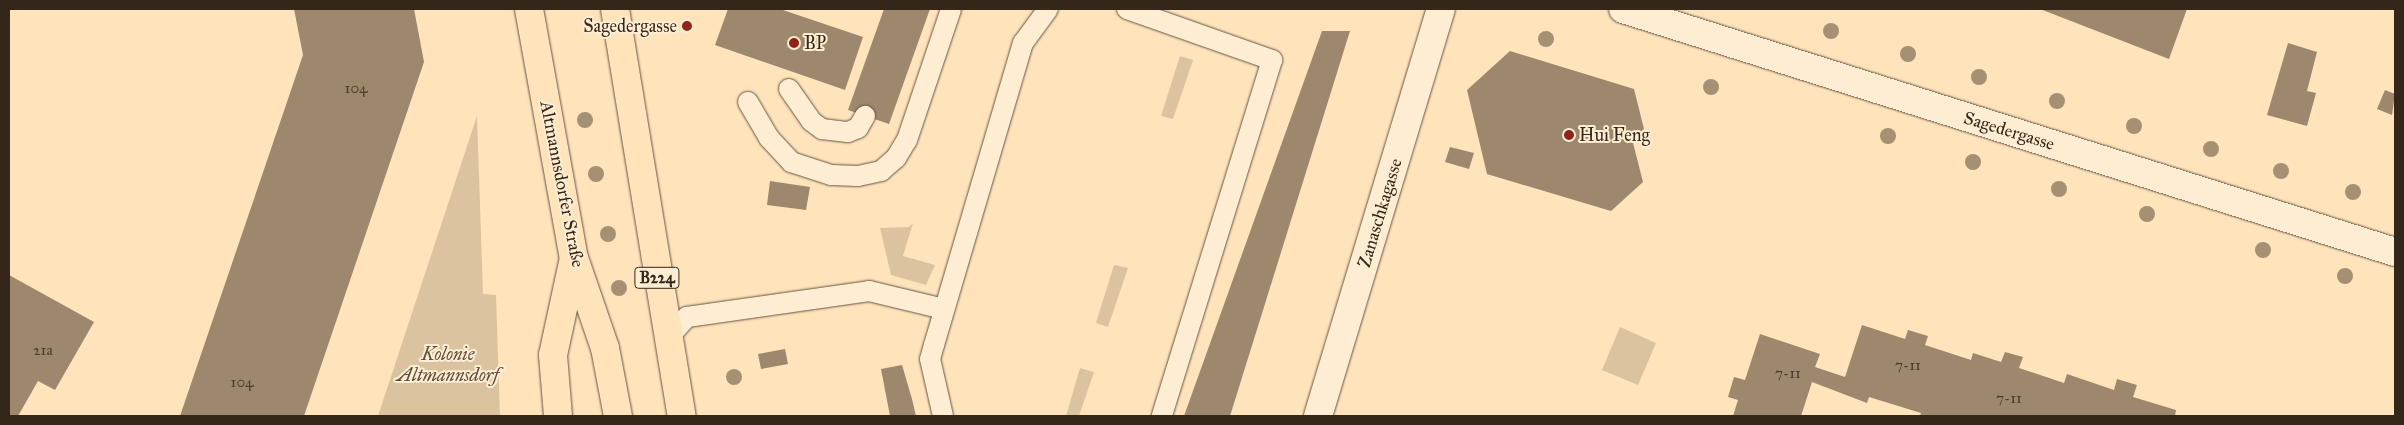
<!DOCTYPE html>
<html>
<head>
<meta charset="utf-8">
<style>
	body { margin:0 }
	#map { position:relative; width:2404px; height:425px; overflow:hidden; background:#fee3bb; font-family:"IM FELL Great Primer",serif }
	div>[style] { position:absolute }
	.green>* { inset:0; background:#dcc39f }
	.building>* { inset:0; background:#9d886d }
	.roads { filter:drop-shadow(0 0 1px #665542) drop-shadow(0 0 1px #665542) }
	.lane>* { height:20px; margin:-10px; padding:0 10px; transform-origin:10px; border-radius:10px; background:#feedd3 }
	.street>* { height:28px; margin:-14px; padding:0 14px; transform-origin:14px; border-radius:14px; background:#feedd3 }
	.primary>* { height:28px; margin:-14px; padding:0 14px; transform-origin:14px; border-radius:14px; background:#fee3bb }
	.highway>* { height:28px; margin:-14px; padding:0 14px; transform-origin:14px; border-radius:14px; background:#fee3bb }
	.trees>* { width:16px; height:16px; margin:-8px; border-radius:50%; background:#a69074 }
	.dots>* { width:14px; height:14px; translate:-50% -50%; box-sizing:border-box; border:2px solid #feedd3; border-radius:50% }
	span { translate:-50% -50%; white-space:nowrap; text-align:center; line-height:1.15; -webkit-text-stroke:4px #feedd3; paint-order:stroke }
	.number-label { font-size:15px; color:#4e3e2e }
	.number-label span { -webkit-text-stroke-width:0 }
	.shield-label span { padding:1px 4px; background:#feedd3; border:1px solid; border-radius:4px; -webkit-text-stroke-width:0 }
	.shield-label { font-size:16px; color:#342619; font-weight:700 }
	.poi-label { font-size:18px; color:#342619 }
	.right { translate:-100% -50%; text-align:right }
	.left { translate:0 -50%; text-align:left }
	.street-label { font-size:18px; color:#342619 }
	.park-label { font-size:18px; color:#5e4d3a; font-style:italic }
	.frame { position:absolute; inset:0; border:10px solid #342619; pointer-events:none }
</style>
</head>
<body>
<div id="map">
	<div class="green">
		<i style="clip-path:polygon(1180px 56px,1193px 60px,1173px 119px,1161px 116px)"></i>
		<i style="clip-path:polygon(477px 116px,483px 294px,496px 295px,500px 416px,378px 416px)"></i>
		<i style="clip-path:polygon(913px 223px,903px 256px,935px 265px,926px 285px,891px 275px,880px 228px,909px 227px)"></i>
		<i style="clip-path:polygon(1114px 265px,1128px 268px,1108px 327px,1096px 323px)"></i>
		<i style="clip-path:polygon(1620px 327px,1656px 343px,1638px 385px,1602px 370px)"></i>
		<i style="clip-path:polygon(1080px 368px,1094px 372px,1079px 416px,1066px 416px)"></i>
	</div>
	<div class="building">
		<i style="clip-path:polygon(294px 9px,414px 9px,424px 62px,304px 416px,180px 416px,303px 55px)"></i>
		<i style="clip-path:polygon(728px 9px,780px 9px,863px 37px,845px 90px,715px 45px)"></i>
		<i style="clip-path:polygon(884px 9px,930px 9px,889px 124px,848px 110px)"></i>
		<i style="clip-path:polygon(2040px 9px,2187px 9px,2169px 59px)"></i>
		<i style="clip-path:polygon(1322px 31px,1350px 31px,1230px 416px,1184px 416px)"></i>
		<i style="clip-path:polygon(2288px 43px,2317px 52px,2307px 91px,2316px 93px,2307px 126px,2267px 115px)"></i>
		<i style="clip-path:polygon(1510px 51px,1634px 89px,1644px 129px,1632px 139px,1643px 182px,1611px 211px,1487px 174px,1467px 90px)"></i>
		<i style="clip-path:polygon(2385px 90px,2395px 94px,2392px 115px,2377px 109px)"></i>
		<i style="clip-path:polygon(1450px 147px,1474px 153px,1469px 169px,1445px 162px)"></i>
		<i style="clip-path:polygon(770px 181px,810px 187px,806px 210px,767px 205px)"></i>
		<i style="clip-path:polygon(9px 275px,94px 322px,55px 390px,38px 381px,18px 416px,9px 416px)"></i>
		<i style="clip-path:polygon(1862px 325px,1905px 339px,1908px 330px,1928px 336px,1925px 345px,1971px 360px,1973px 353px,2001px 362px,2005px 352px,2023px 357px,2019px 368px,2064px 383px,2067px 374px,2114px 390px,2117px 379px,2137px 385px,2133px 397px,2176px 410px,2175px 416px,1920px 416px,1921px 413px,1869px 397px,1867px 403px,1812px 382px,1801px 416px,1733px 416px,1738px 400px,1728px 397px,1734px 377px,1745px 380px,1760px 334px,1820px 354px,1815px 367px,1845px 377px)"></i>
		<i style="clip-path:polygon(785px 349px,788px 364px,761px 369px,758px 354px)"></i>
		<i style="clip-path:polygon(902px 365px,912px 399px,916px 416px,890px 416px,881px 369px)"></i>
	</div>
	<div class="roads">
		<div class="lane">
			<i style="left:1127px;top:9px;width:154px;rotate:19.4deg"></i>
			<i style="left:1272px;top:60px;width:373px;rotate:107.2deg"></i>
			<i style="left:789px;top:89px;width:39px;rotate:55deg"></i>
			<i style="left:811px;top:121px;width:14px;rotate:36deg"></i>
			<i style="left:822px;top:129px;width:26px;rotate:7deg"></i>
			<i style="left:848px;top:132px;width:11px;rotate:-22deg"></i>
			<i style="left:858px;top:128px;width:14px;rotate:-60deg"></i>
			<i style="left:748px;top:102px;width:42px;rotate:59.7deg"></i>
			<i style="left:769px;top:138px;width:33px;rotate:47deg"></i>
			<i style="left:791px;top:162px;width:42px;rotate:18deg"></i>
			<i style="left:831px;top:175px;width:27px;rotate:2deg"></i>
			<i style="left:858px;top:176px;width:24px;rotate:-12deg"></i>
			<i style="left:881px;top:171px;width:20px;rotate:-41deg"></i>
			<i style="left:896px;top:158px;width:21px;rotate:-59deg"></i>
			<i style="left:907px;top:140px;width:138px;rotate:-71.4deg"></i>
			<i style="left:667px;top:339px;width:30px;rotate:-48deg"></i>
			<i style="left:687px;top:317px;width:184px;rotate:-8.1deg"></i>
			<i style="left:869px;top:291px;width:77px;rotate:13.5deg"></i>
			<i style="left:943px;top:416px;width:58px;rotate:-102.8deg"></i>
			<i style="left:930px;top:359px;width:15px;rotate:-74deg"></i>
			<i style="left:934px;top:345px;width:315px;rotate:-73.6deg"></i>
			<i style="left:1023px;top:43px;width:42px;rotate:-53.7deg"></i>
		</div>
		<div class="street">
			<i style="left:1623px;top:9px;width:809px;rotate:17.47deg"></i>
			<i style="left:1318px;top:416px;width:425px;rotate:-73.2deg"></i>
		</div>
		<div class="primary">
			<i style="left:529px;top:9px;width:253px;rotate:79.8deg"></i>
			<i style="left:574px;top:258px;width:95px;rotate:71deg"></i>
			<i style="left:605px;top:348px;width:69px;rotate:79.2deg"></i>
			<i style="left:615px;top:9px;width:412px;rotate:80.7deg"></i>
		</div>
		<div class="highway">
			<i style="left:558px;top:416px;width:61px;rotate:-94.7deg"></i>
			<i style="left:553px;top:355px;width:99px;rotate:-77.8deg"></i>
		</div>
	</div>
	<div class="trees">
		<i style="left:1831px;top:31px"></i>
		<i style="left:1546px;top:39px"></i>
		<i style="left:1908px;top:54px"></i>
		<i style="left:1979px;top:77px"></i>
		<i style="left:1711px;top:87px"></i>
		<i style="left:2057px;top:101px"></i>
		<i style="left:585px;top:120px"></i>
		<i style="left:2134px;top:126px"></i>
		<i style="left:1888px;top:136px"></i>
		<i style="left:2211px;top:149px"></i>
		<i style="left:1973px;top:162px"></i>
		<i style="left:2281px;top:171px"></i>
		<i style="left:596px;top:174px"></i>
		<i style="left:2059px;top:189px"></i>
		<i style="left:2353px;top:192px"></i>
		<i style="left:2147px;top:214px"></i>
		<i style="left:608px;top:234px"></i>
		<i style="left:2263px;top:250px"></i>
		<i style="left:2345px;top:276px"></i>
		<i style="left:619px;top:288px"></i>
		<i style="left:734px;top:377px"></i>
	</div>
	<div class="dots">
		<i style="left:687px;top:26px;background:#8f2418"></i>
		<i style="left:794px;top:43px;background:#8f2418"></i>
		<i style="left:1569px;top:135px;background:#8f2418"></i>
	</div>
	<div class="number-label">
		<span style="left:356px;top:89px">104</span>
		<span style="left:43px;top:351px">21a</span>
		<span style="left:1908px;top:366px">7-11</span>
		<span style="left:1788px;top:374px">7-11</span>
		<span style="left:242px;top:383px">104</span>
		<span style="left:2009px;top:399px">7-11</span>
	</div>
	<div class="shield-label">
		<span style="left:657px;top:278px">B224</span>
	</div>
	<div class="poi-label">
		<span class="right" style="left:677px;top:26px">Sagedergasse</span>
		<span class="left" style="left:804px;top:43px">BP</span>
		<span class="left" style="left:1579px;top:135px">Hui Feng</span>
	</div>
	<div class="street-label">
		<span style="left:2009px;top:131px;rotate:17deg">Sagedergasse</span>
		<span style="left:562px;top:184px;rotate:79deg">Altmannsdorfer Straße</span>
		<span style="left:1380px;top:213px;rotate:-73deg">Zanaschkagasse</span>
	</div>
	<div class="park-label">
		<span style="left:448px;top:365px">Kolonie<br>Altmannsdorf</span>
	</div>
	<div class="frame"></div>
</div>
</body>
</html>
